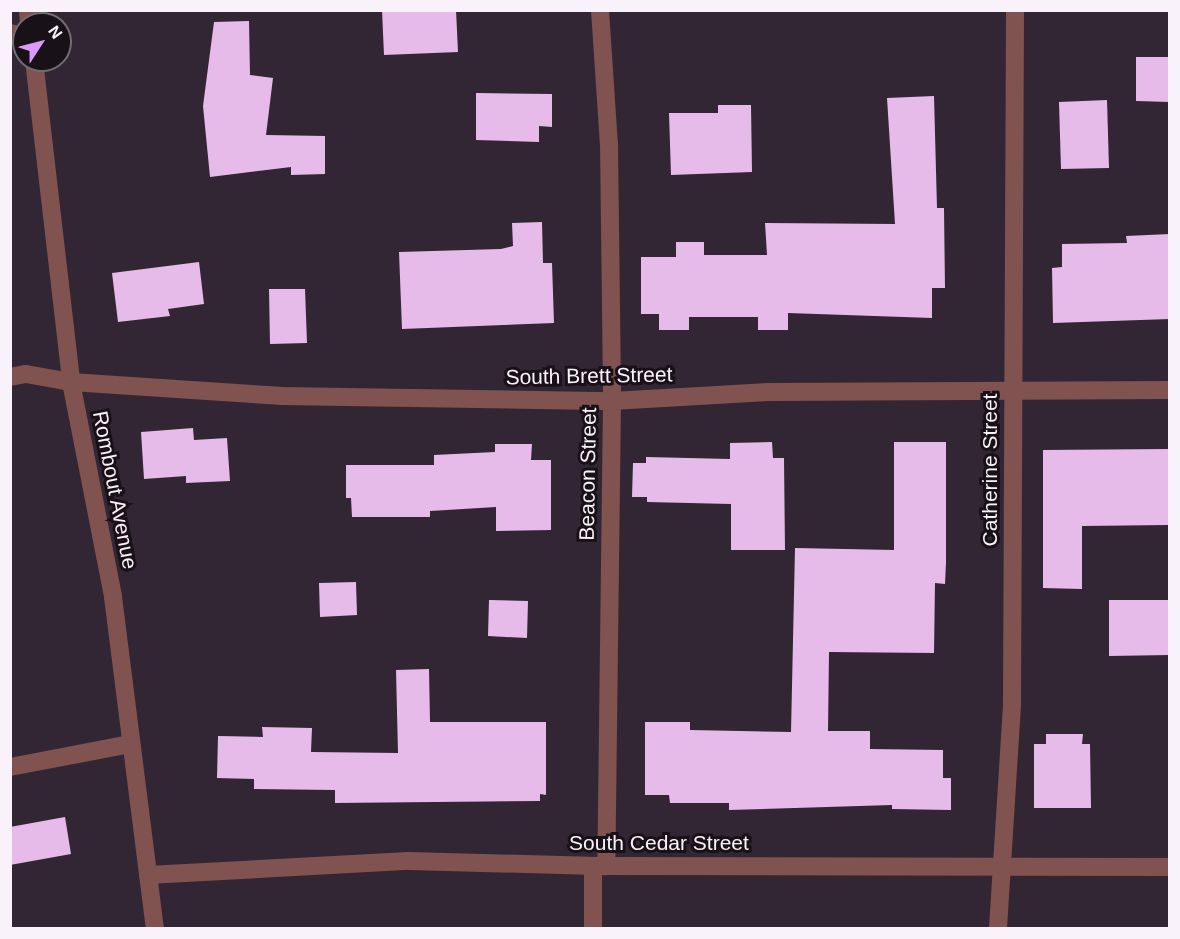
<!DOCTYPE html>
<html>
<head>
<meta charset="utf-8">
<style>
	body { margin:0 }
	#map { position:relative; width:1180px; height:939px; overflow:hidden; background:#332634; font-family:Arial,sans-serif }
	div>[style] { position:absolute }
	.building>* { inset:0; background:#e7bbe9 }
	.service>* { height:18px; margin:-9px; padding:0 9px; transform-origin:9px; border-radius:9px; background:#805250 }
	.minor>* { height:18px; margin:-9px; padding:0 9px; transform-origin:9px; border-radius:9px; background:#805250 }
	span { translate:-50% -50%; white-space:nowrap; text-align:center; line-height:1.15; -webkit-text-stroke:6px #181218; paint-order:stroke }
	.street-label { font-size:21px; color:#faf2fb }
	.frame { position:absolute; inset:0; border:12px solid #faf2fb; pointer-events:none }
	.north { position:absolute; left:12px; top:12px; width:60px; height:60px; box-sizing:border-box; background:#181218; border:2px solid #726c73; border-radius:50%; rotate:54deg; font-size:16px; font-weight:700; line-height:24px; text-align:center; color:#faf2fb }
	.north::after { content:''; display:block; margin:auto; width:21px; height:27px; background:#db9af6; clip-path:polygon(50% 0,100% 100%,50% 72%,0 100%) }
</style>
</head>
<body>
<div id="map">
	<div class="building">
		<i style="clip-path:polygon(382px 10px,456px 10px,458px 52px,384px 55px)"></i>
		<i style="clip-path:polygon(249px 21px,250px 75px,273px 78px,266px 135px,325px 136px,325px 174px,291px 175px,291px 167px,210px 177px,203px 106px,214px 22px)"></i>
		<i style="clip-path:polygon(1136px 57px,1170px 57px,1170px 102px,1136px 101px)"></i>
		<i style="clip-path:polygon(476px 93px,552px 94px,552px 127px,539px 126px,539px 142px,476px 140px)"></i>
		<i style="clip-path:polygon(934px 96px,937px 208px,944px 208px,945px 288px,932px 288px,932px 318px,788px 313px,788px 330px,758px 330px,758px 317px,689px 317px,689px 330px,659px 330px,659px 314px,641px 314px,641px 257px,676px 257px,676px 242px,704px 242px,704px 255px,767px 255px,765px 223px,895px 224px,887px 98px)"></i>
		<i style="clip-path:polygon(1107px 100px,1109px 168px,1061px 169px,1059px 102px)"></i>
		<i style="clip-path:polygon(718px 105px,751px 105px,752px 172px,671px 175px,669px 113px,718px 113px)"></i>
		<i style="clip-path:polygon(542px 222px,543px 263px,552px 263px,554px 323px,402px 329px,399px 252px,501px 249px,513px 246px,512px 223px)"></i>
		<i style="clip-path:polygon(1170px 234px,1170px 319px,1053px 323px,1052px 268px,1062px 267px,1062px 244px,1127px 243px,1126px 236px)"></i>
		<i style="clip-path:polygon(199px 262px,204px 304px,168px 309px,170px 316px,118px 322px,112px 273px)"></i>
		<i style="clip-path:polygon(269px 289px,305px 289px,307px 343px,270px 344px)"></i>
		<i style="clip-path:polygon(193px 428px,194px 440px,227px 438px,230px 481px,186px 483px,186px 476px,144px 479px,141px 432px)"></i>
		<i style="clip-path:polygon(772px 442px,773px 458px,784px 458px,785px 550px,731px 550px,731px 504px,647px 502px,647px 497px,632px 497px,633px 463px,646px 463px,646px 457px,730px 459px,730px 443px)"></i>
		<i style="clip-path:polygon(894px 442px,946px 442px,946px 563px,945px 584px,935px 583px,934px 653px,829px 652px,828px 731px,870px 731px,870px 749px,943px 750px,943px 778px,951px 778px,951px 810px,892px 809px,892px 805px,729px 810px,729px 803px,670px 803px,669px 795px,645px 795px,645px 722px,690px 722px,690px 730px,791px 732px,795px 548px,894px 550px)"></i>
		<i style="clip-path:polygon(495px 444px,532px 444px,531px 460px,551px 460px,551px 530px,496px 531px,496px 507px,430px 511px,430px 517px,352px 517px,351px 498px,346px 498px,346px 465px,434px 465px,434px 455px,495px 452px)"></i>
		<i style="clip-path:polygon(1170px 449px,1168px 525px,1082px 526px,1082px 589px,1043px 588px,1043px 450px)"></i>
		<i style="clip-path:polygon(356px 582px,357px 615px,320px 617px,319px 583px)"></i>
		<i style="clip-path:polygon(489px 600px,528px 601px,527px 638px,488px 636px)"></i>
		<i style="clip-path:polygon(1109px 600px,1170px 600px,1170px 655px,1109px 656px)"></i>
		<i style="clip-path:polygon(429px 669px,430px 722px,546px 722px,546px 795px,540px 794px,540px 801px,335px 803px,335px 790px,254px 789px,254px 779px,217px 778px,218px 736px,263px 737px,262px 727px,312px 728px,311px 752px,398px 753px,396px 670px)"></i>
		<i style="clip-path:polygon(1046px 734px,1083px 734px,1082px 744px,1090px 744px,1091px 808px,1034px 808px,1034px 744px,1046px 744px)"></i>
		<i style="clip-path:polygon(65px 817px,71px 854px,10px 865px,10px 827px)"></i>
	</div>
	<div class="service">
		<i style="left:10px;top:33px;width:14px;rotate:12deg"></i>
		<i style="left:593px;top:866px;width:62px;rotate:90deg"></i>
	</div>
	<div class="minor">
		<i style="left:28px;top:10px;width:14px;rotate:86deg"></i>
		<i style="left:600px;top:10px;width:134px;rotate:86.2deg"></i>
		<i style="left:609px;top:144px;width:257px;rotate:89.3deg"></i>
		<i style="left:612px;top:401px;width:465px;rotate:90.7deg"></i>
		<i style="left:34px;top:60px;width:324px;rotate:83.4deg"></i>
		<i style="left:71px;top:382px;width:219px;rotate:78.9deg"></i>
		<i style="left:113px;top:597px;width:334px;rotate:82.8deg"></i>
		<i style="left:10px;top:377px;width:16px;rotate:-11deg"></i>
		<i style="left:26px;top:374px;width:46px;rotate:10.1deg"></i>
		<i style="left:71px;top:382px;width:209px;rotate:3.8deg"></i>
		<i style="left:280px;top:396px;width:332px;rotate:0.9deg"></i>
		<i style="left:612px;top:401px;width:158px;rotate:-3.3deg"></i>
		<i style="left:770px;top:392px;width:400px;rotate:-0.3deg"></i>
		<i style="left:10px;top:767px;width:123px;rotate:-10.8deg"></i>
		<i style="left:148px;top:875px;width:261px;rotate:-3.1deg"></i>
		<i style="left:409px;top:861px;width:197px;rotate:1.5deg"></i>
		<i style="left:606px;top:866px;width:564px;rotate:0.1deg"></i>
		<i style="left:998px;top:928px;width:225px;rotate:-86.4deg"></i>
		<i style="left:1012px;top:703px;width:693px;rotate:-89.75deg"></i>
	</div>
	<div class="street-label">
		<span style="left:589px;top:376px;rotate:-1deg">South Brett Street</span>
		<span style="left:990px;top:470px;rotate:-90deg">Catherine Street</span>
		<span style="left:588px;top:474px;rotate:-89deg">Beacon Street</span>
		<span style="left:115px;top:490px;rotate:79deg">Rombout Avenue</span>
		<span style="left:659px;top:843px">South Cedar Street</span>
	</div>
	<div class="frame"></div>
	<div class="north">N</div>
</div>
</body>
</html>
